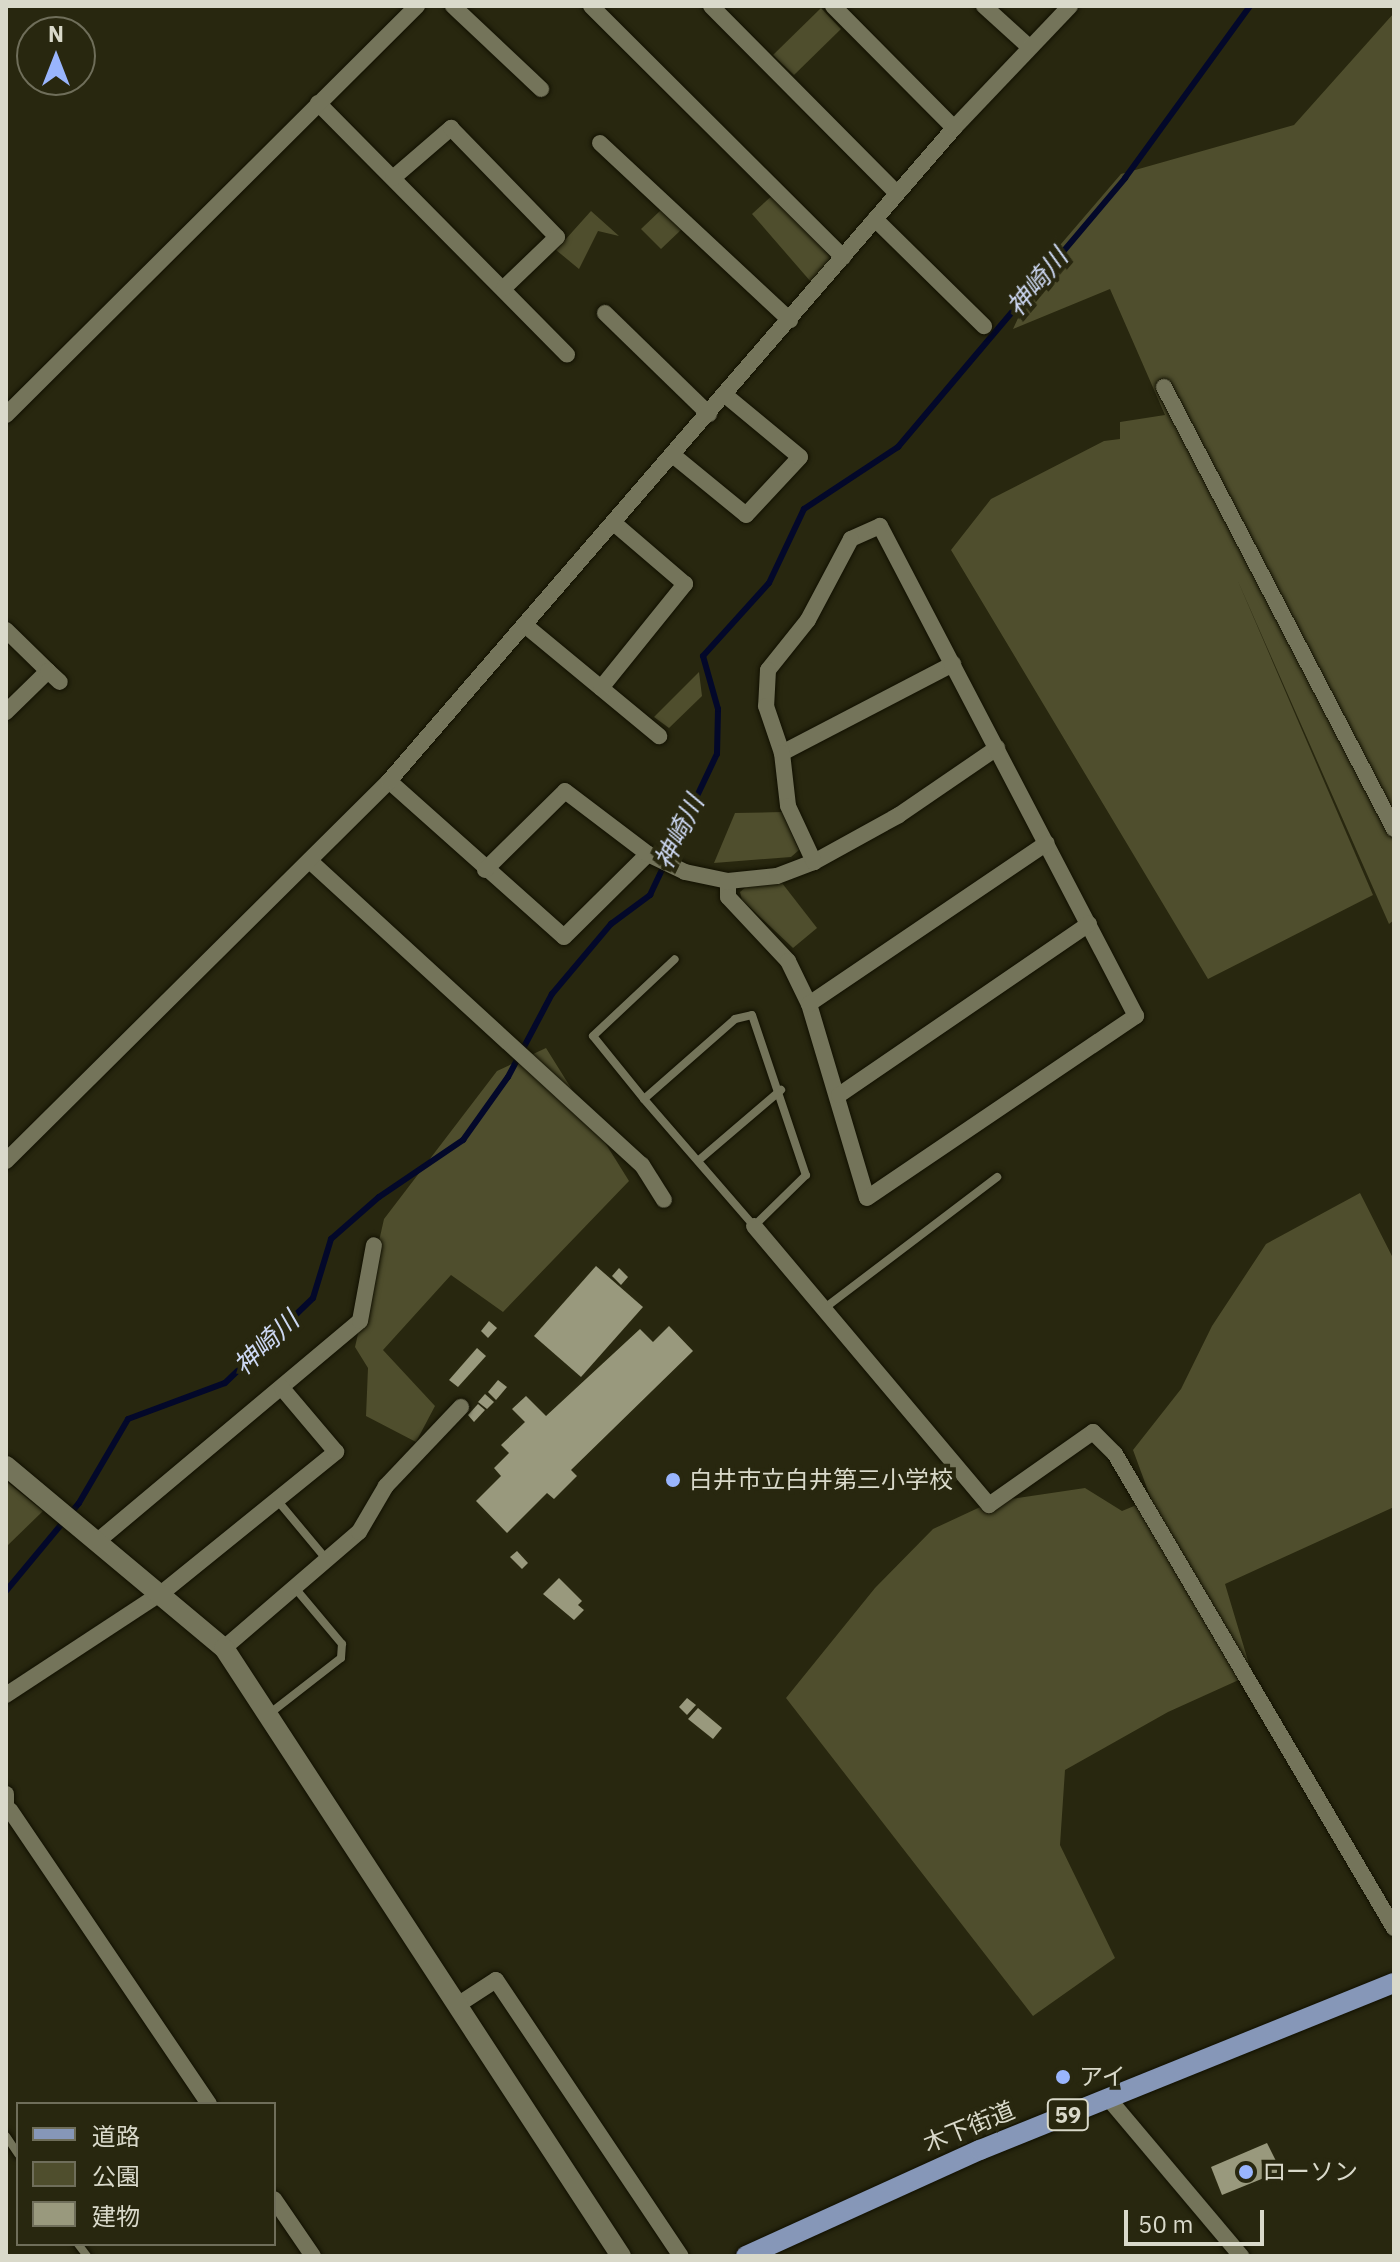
<!DOCTYPE html>
<html>
<head>
<meta charset="utf-8">
<style>
	body { margin:0 }
	#map { position:relative; width:1400px; height:2262px; overflow:hidden; background:#28270f; font-family:"IBM Plex Sans","Noto Sans JP",sans-serif }
	div>[style] { position:absolute }
	.green>* { inset:0; background:#4f4e2d }
	.stream>* { height:6px; margin:-3px; padding:0 3px; transform-origin:3px; border-radius:3px; background:#03082a }
	.building>* { inset:0; background:#99997d }
	.roads { filter:drop-shadow(0 0 2px #111000) drop-shadow(0 0 2px #111000) }
	.service>* { height:8px; margin:-4px; padding:0 4px; transform-origin:4px; border-radius:4px; background:#74745a }
	.minor>* { height:16px; margin:-8px; padding:0 8px; transform-origin:8px; border-radius:8px; background:#74745a }
	.tertiary>* { height:20px; margin:-10px; padding:0 10px; transform-origin:10px; border-radius:10px; background:#74745a }
	.primary>* { height:20px; margin:-10px; padding:0 10px; transform-origin:10px; border-radius:10px; background:#8697b8 }
	.dots>* { width:22px; height:22px; translate:-50% -50%; box-sizing:border-box; border:4px solid #28270f; border-radius:50% }
	span { translate:-50% -50%; white-space:nowrap; text-align:center; line-height:1.15; -webkit-text-stroke:8px #28270f; paint-order:stroke }
	.shield-label span { padding:2px 6px; background:#28270f; border:2px solid; border-radius:6px; -webkit-text-stroke-width:0 }
	.shield-label { font-size:22px; color:#d9d9ca; font-weight:700 }
	.poi-label { font-size:24px; color:#d9d9ca }
	.left { translate:0 -50%; text-align:left }
	.street-label { font-size:24px; color:#d9d9ca }
	.water-label { font-size:26px; color:#cdd8f3; font-style:italic }
	.frame { position:absolute; inset:0; border:8px solid #d9d9ca; pointer-events:none }
	.legend { position:absolute; left:16px; top:2102px; width:260px; height:144px; box-sizing:border-box; background:#28270f; border:2px solid #6f6e5a; margin:0; padding:10px 14px; list-style:none; font-size:24px; color:#d9d9ca }
	.legend li { display:flex; align-items:center; gap:16px; height:40px }
	.legend b { width:40px; border:2px solid #6f6e5a }
	.north { position:absolute; left:16px; top:16px; width:80px; height:80px; box-sizing:border-box; background:#28270f; border:2px solid #6f6e5a; border-radius:50%; rotate:0deg; font-size:22px; font-weight:700; line-height:32px; text-align:center; color:#d9d9ca }
	.north::after { content:''; display:block; margin:auto; width:28px; height:36px; background:#99b5fd; clip-path:polygon(50% 0,100% 100%,50% 72%,0 100%) }
	.scale { position:absolute; left:1124px; top:2210px; width:140px; height:36px; box-sizing:border-box; border:4px solid #d9d9ca; border-top:0; padding-left:10px; font-size:24px; line-height:28px; white-space:nowrap; color:#d9d9ca; -webkit-text-stroke:6px #28270f; paint-order:stroke }
</style>
</head>
<body>
<div id="map">
	<div class="green">
		<i style="clip-path:polygon(821px 8px,841px 29px,794px 75px,773px 55px)"></i>
		<i style="clip-path:polygon(1394px 13px,1394px 920px,1389px 924px,1237px 579px,1373px 895px,1208px 979px,951px 550px,991px 499px,1104px 441px,1120px 439px,1120px 422px,1165px 415px,1110px 289px,1013px 329px,1043px 265px,1121px 174px,1294px 125px)"></i>
		<i style="clip-path:polygon(775px 193px,831px 258px,811px 282px,752px 214px)"></i>
		<i style="clip-path:polygon(662px 209px,682px 229px,661px 249px,641px 229px)"></i>
		<i style="clip-path:polygon(591px 211px,619px 236px,598px 231px,579px 269px,556px 250px)"></i>
		<i style="clip-path:polygon(699px 672px,702px 696px,669px 728px,654px 717px)"></i>
		<i style="clip-path:polygon(782px 812px,799px 850px,791px 857px,714px 863px,735px 813px)"></i>
		<i style="clip-path:polygon(782px 883px,817px 928px,793px 948px,742px 900px,740px 892px,747px 886px)"></i>
		<i style="clip-path:polygon(546px 1048px,629px 1181px,503px 1312px,451px 1275px,383px 1350px,435px 1406px,416px 1442px,366px 1416px,368px 1368px,355px 1347px,384px 1219px,497px 1071px)"></i>
		<i style="clip-path:polygon(1360px 1193px,1394px 1260px,1394px 1507px,1225px 1584px,1252px 1674px,1168px 1712px,1065px 1770px,1060px 1845px,1115px 1958px,1033px 2016px,786px 1698px,875px 1588px,933px 1529px,991px 1502px,1085px 1488px,1122px 1511px,1151px 1499px,1133px 1450px,1181px 1389px,1212px 1326px,1266px 1244px)"></i>
		<i style="clip-path:polygon(6px 1481px,43px 1511px,6px 1547px)"></i>
	</div>
	<div class="stream">
		<i style="left:6px;top:1591px;width:114px;rotate:-50.3deg"></i>
		<i style="left:79px;top:1503px;width:97px;rotate:-59.7deg"></i>
		<i style="left:128px;top:1419px;width:103px;rotate:-20.4deg"></i>
		<i style="left:225px;top:1383px;width:122px;rotate:-44deg"></i>
		<i style="left:313px;top:1298px;width:62px;rotate:-73deg"></i>
		<i style="left:331px;top:1239px;width:64px;rotate:-41.2deg"></i>
		<i style="left:379px;top:1197px;width:102px;rotate:-34.2deg"></i>
		<i style="left:463px;top:1140px;width:77px;rotate:-54.5deg"></i>
		<i style="left:508px;top:1077px;width:94px;rotate:-62.1deg"></i>
		<i style="left:552px;top:994px;width:92px;rotate:-49.9deg"></i>
		<i style="left:611px;top:924px;width:49px;rotate:-36.6deg"></i>
		<i style="left:650px;top:895px;width:156px;rotate:-64.6deg"></i>
		<i style="left:717px;top:754px;width:45px;rotate:-88.7deg"></i>
		<i style="left:718px;top:709px;width:55px;rotate:-105.8deg"></i>
		<i style="left:703px;top:656px;width:98px;rotate:-47.9deg"></i>
		<i style="left:769px;top:583px;width:82px;rotate:-64.7deg"></i>
		<i style="left:804px;top:509px;width:113px;rotate:-33.4deg"></i>
		<i style="left:898px;top:447px;width:352px;rotate:-49.8deg"></i>
		<i style="left:1125px;top:178px;width:213px;rotate:-54deg"></i>
	</div>
	<div class="building">
		<i style="clip-path:polygon(596px 1266px,643px 1307px,581px 1377px,534px 1336px)"></i>
		<i style="clip-path:polygon(619px 1268px,628px 1277px,621px 1285px,612px 1276px)"></i>
		<i style="clip-path:polygon(489px 1321px,497px 1328px,488px 1338px,481px 1331px)"></i>
		<i style="clip-path:polygon(669px 1326px,693px 1351px,571px 1470px,577px 1476px,554px 1499px,547px 1493px,507px 1533px,476px 1501px,501px 1476px,494px 1468px,509px 1453px,501px 1445px,525px 1422px,512px 1409px,526px 1396px,546px 1416px,640px 1329px,653px 1342px)"></i>
		<i style="clip-path:polygon(477px 1348px,486px 1356px,458px 1387px,449px 1380px)"></i>
		<i style="clip-path:polygon(498px 1380px,507px 1387px,496px 1400px,488px 1392px)"></i>
		<i style="clip-path:polygon(485px 1394px,494px 1402px,487px 1409px,478px 1402px)"></i>
		<i style="clip-path:polygon(478px 1404px,485px 1410px,474px 1422px,468px 1415px)"></i>
		<i style="clip-path:polygon(517px 1551px,528px 1563px,522px 1569px,510px 1557px)"></i>
		<i style="clip-path:polygon(559px 1578px,582px 1601px,578px 1605px,584px 1610px,574px 1620px,543px 1594px)"></i>
		<i style="clip-path:polygon(687px 1698px,696px 1705px,687px 1715px,679px 1707px)"></i>
		<i style="clip-path:polygon(698px 1708px,722px 1728px,713px 1739px,688px 1719px)"></i>
		<i style="clip-path:polygon(1267px 2143px,1281px 2171px,1222px 2195px,1211px 2167px)"></i>
	</div>
	<div class="roads">
		<div class="service">
			<i style="left:644px;top:1099px;width:121px;rotate:-41.3deg"></i>
			<i style="left:735px;top:1019px;width:17px;rotate:-13deg"></i>
			<i style="left:752px;top:1015px;width:169px;rotate:71.4deg"></i>
			<i style="left:806px;top:1175px;width:73px;rotate:135.6deg"></i>
			<i style="left:754px;top:1226px;width:168px;rotate:-130.9deg"></i>
			<i style="left:644px;top:1099px;width:81px;rotate:-129deg"></i>
			<i style="left:593px;top:1036px;width:112px;rotate:-43.2deg"></i>
			<i style="left:699px;top:1160px;width:108px;rotate:-40.5deg"></i>
			<i style="left:826px;top:1307px;width:215px;rotate:-37.2deg"></i>
			<i style="left:277px;top:1500px;width:78px;rotate:50.2deg"></i>
			<i style="left:269px;top:1714px;width:91px;rotate:-37.9deg"></i>
			<i style="left:341px;top:1658px;width:14px;rotate:-86deg"></i>
			<i style="left:342px;top:1644px;width:73px;rotate:-130deg"></i>
			<i style="left:6px;top:2136px;width:22px;rotate:56deg"></i>
			<i style="left:78px;top:2244px;width:15px;rotate:53deg"></i>
		</div>
		<div class="minor">
			<i style="left:453px;top:6px;width:121px;rotate:43.3deg"></i>
			<i style="left:591px;top:6px;width:356px;rotate:44.9deg"></i>
			<i style="left:711px;top:6px;width:264px;rotate:45.2deg"></i>
			<i style="left:833px;top:6px;width:172px;rotate:45.2deg"></i>
			<i style="left:984px;top:6px;width:58px;rotate:42.2deg"></i>
			<i style="left:318px;top:103px;width:354px;rotate:45.3deg"></i>
			<i style="left:600px;top:143px;width:260px;rotate:43deg"></i>
			<i style="left:393px;top:178px;width:77px;rotate:-40.8deg"></i>
			<i style="left:451px;top:128px;width:152px;rotate:45.8deg"></i>
			<i style="left:557px;top:237px;width:74px;rotate:136.1deg"></i>
			<i style="left:875px;top:219px;width:153px;rotate:44.5deg"></i>
			<i style="left:605px;top:313px;width:145px;rotate:44.2deg"></i>
			<i style="left:1164px;top:387px;width:498px;rotate:62.5deg"></i>
			<i style="left:6px;top:415px;width:580px;rotate:-44.86deg"></i>
			<i style="left:674px;top:456px;width:93px;rotate:39.3deg"></i>
			<i style="left:746px;top:515px;width:79px;rotate:-47deg"></i>
			<i style="left:800px;top:457px;width:97px;rotate:-140.4deg"></i>
			<i style="left:526px;top:626px;width:173px;rotate:39.6deg"></i>
			<i style="left:6px;top:630px;width:59px;rotate:44.3deg"></i>
			<i style="left:48px;top:671px;width:59px;rotate:135.7deg"></i>
			<i style="left:48px;top:671px;width:16px;rotate:43deg"></i>
			<i style="left:601px;top:688px;width:134px;rotate:-51.1deg"></i>
			<i style="left:685px;top:584px;width:92px;rotate:-139.4deg"></i>
			<i style="left:782px;top:753px;width:193px;rotate:-27.5deg"></i>
			<i style="left:389px;top:781px;width:234px;rotate:41.7deg"></i>
			<i style="left:564px;top:937px;width:118px;rotate:-44.7deg"></i>
			<i style="left:648px;top:854px;width:41px;rotate:25.9deg"></i>
			<i style="left:685px;top:872px;width:44px;rotate:11.8deg"></i>
			<i style="left:728px;top:881px;width:49px;rotate:-5.8deg"></i>
			<i style="left:777px;top:876px;width:40px;rotate:-21deg"></i>
			<i style="left:814px;top:862px;width:97px;rotate:-28.9deg"></i>
			<i style="left:899px;top:815px;width:119px;rotate:-34.4deg"></i>
			<i style="left:311px;top:862px;width:449px;rotate:42.5deg"></i>
			<i style="left:642px;top:1165px;width:41px;rotate:57.8deg"></i>
			<i style="left:485px;top:870px;width:112px;rotate:-44.6deg"></i>
			<i style="left:565px;top:791px;width:104px;rotate:37.2deg"></i>
			<i style="left:728px;top:881px;width:16px;rotate:90deg"></i>
			<i style="left:728px;top:897px;width:88px;rotate:46.8deg"></i>
			<i style="left:788px;top:961px;width:48px;rotate:64deg"></i>
			<i style="left:809px;top:1004px;width:202px;rotate:73.4deg"></i>
			<i style="left:867px;top:1198px;width:325px;rotate:-34.1deg"></i>
			<i style="left:1136px;top:1016px;width:553px;rotate:-117.58deg"></i>
			<i style="left:880px;top:526px;width:32px;rotate:156deg"></i>
			<i style="left:851px;top:539px;width:92px;rotate:118deg"></i>
			<i style="left:808px;top:620px;width:64px;rotate:128.7deg"></i>
			<i style="left:768px;top:670px;width:36px;rotate:93deg"></i>
			<i style="left:766px;top:706px;width:50px;rotate:71.2deg"></i>
			<i style="left:782px;top:753px;width:53px;rotate:83.5deg"></i>
			<i style="left:788px;top:806px;width:62px;rotate:65.1deg"></i>
			<i style="left:809px;top:1004px;width:287px;rotate:-34.1deg"></i>
			<i style="left:839px;top:1095px;width:303px;rotate:-34.4deg"></i>
			<i style="left:6px;top:1161px;width:540px;rotate:-44.77deg"></i>
			<i style="left:389px;top:781px;width:864px;rotate:-49.13deg"></i>
			<i style="left:954px;top:128px;width:168px;rotate:-46.4deg"></i>
			<i style="left:754px;top:1226px;width:365px;rotate:49.9deg"></i>
			<i style="left:989px;top:1505px;width:127px;rotate:-35.1deg"></i>
			<i style="left:1093px;top:1432px;width:31px;rotate:45deg"></i>
			<i style="left:1115px;top:1454px;width:550px;rotate:59.52deg"></i>
			<i style="left:100px;top:1539px;width:339px;rotate:-40deg"></i>
			<i style="left:360px;top:1321px;width:77px;rotate:-79.6deg"></i>
			<i style="left:224px;top:1648px;width:178px;rotate:-40.7deg"></i>
			<i style="left:359px;top:1532px;width:53px;rotate:-59.6deg"></i>
			<i style="left:386px;top:1486px;width:109px;rotate:-46.5deg"></i>
			<i style="left:6px;top:1695px;width:188px;rotate:-33.3deg"></i>
			<i style="left:163px;top:1592px;width:223px;rotate:-39deg"></i>
			<i style="left:336px;top:1452px;width:84px;rotate:-130.2deg"></i>
			<i style="left:6px;top:1794px;width:18px;rotate:90deg"></i>
			<i style="left:10px;top:1810px;width:355px;rotate:55.9deg"></i>
			<i style="left:459px;top:2004px;width:44px;rotate:-33deg"></i>
			<i style="left:496px;top:1980px;width:332px;rotate:56.2deg"></i>
			<i style="left:1108px;top:2098px;width:207px;rotate:49.9deg"></i>
			<i style="left:274px;top:2199px;width:69px;rotate:55.6deg"></i>
		</div>
		<div class="tertiary">
			<i style="left:6px;top:1466px;width:284px;rotate:39.9deg"></i>
			<i style="left:224px;top:1648px;width:726px;rotate:56.86deg"></i>
		</div>
		<div class="primary">
			<i style="left:746px;top:2256px;width:257px;rotate:-24.4deg"></i>
			<i style="left:980px;top:2150px;width:446px;rotate:-22deg"></i>
		</div>
	</div>
	<div class="dots">
		<i style="left:673px;top:1480px;background:#99b5fd"></i>
		<i style="left:1063px;top:2077px;background:#99b5fd"></i>
		<i style="left:1246px;top:2172px;background:#99b5fd"></i>
	</div>
	<div class="shield-label">
		<span style="left:1068px;top:2115px">59</span>
	</div>
	<div class="poi-label">
		<span class="left" style="left:689px;top:1480px">白井市立白井第三小学校</span>
		<span class="left" style="left:1079px;top:2077px">アイ</span>
		<span class="left" style="left:1262px;top:2172px">ローソン</span>
	</div>
	<div class="street-label">
		<span style="left:969px;top:2127px;rotate:-22deg">木下街道</span>
	</div>
	<div class="water-label">
		<span style="left:1037px;top:282px;rotate:-50deg">神崎川</span>
		<span style="left:679px;top:832px;rotate:-64deg">神崎川</span>
		<span style="left:266px;top:1343px;rotate:-44deg">神崎川</span>
	</div>
	<div class="frame"></div>
	<ul class="legend">
	<li><b style="height:10px;background:#8697b8"></b>道路</li>
	<li><b style="height:22px;background:#4f4e2d"></b>公園</li>
	<li><b style="height:22px;background:#99997d"></b>建物</li>
	</ul>
	<div class="north">N</div>
	<div class="scale">50 m</div>
</div>
</body>
</html>
